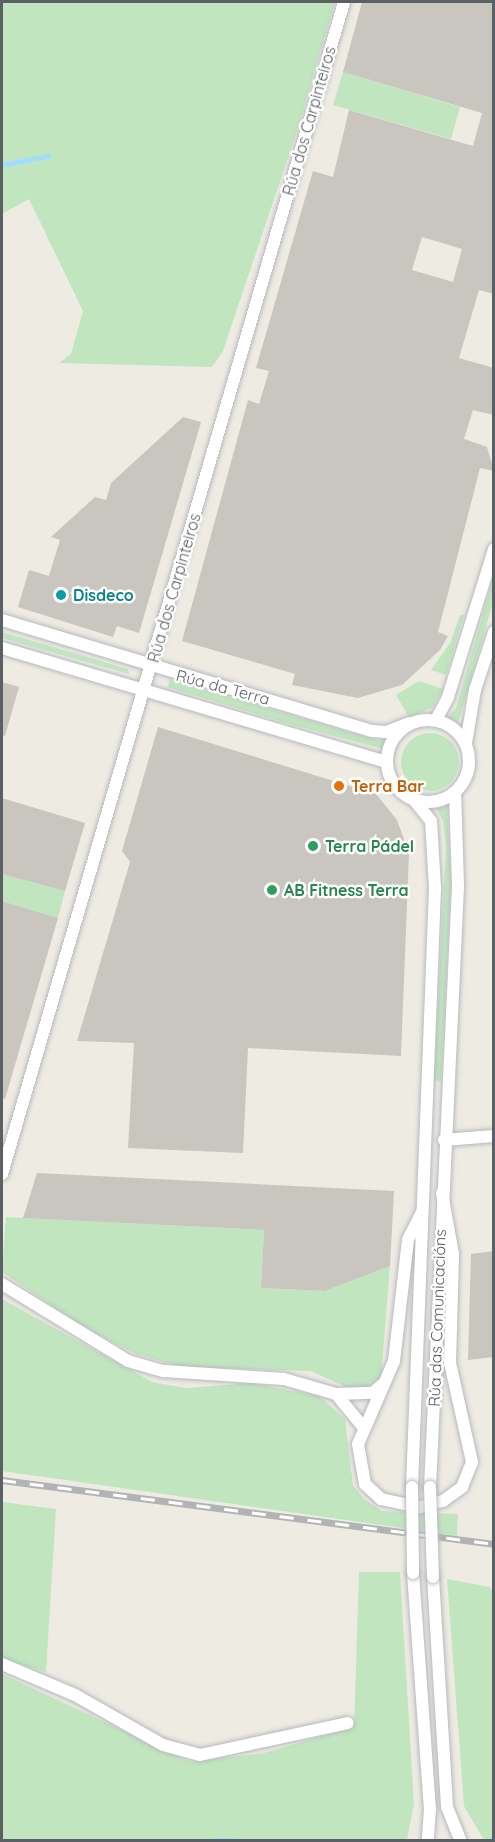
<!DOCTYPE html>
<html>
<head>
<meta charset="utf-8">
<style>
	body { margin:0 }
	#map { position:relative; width:495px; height:1842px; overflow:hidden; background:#eeebe3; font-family:Quicksand,sans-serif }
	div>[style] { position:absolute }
	.green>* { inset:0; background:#c1e6bf }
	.round { border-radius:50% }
	.stream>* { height:4.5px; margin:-2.25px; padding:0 2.25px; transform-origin:2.25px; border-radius:2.25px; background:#a2ddff }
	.building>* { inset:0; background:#c9c6c0 }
	.roads { filter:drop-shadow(0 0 2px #b6b9be) drop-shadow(0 0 2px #b6b9be) }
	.street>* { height:12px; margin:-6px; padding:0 6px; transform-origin:6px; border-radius:6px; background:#fff }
	.street>.ring { margin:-6px; padding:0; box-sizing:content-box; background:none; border:12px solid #fff; border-radius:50% }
	.rail>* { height:7px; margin-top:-3.5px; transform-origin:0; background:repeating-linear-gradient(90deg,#fff 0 14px,#b2b3b4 0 28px); box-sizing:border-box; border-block:2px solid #b2b3b4 }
	.bridges { filter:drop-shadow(0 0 2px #b6b9be) drop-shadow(0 0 2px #b6b9be) }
	.street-bridge>* { height:12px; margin:-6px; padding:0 6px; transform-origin:6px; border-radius:6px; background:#fff }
	.dots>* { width:16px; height:16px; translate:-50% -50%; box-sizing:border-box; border:3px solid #fff; border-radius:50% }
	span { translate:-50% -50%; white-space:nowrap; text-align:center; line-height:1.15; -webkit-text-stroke:5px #fff; paint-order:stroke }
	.street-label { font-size:16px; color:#5b6064 }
	.culture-label { font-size:16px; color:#0d838f; font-weight:700 }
	.left { translate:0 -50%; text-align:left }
	.food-label { font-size:16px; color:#c56008; font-weight:700 }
	.leisure-label { font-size:16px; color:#27864d; font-weight:700 }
	.frame { position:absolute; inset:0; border:3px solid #5b6064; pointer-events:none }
</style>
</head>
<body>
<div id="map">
	<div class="green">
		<i style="clip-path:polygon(2px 2px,335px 2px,295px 137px,223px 351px,212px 367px,59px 363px,71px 354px,83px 311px,29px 199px,2px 214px)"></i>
		<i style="clip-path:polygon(343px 72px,460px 107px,451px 139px,333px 105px)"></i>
		<i style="clip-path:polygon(493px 579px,493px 603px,458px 723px,448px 717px,456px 708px)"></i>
		<i style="clip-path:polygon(460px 615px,464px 615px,446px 675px,431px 670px,450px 643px)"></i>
		<i style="clip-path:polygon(2px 632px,128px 669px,129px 674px,2px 638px)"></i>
		<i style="clip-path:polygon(170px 680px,372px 739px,386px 741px,383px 749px,293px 725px,167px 687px)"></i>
		<i style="clip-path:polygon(419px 681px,443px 689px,432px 708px,409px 717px,396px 695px)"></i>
		<i class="round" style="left:401px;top:733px;width:58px;height:58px"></i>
		<i style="clip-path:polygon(447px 806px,451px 882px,441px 1081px,434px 1080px,446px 848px,443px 821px,436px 808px)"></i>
		<i style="clip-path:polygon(2px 874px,65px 891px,58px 918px,2px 901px)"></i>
		<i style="clip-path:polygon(6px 1217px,264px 1230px,261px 1288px,325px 1291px,390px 1266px,381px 1378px,366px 1387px,348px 1388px,311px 1371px,181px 1367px,134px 1353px,81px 1325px,2px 1272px)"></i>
		<i style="clip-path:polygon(2px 1299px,152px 1382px,186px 1388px,252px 1383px,319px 1396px,345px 1419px,353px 1485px,364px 1499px,382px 1511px,458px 1514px,457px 1536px,2px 1471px)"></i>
		<i style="clip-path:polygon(2px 1502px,56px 1509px,46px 1672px,2px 1659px)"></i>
		<i style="clip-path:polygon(359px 1572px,400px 1572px,414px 1804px,407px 1840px,2px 1840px,2px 1674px,190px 1762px,264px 1753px,354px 1727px)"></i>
		<i style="clip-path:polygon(447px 1579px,490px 1587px,493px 1593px,493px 1840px,484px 1840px,464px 1806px)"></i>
	</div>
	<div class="stream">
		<i style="left:2px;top:165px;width:47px;rotate:-11.1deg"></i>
		<i style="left:214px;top:1840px;width:21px"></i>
	</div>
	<div class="building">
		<i style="clip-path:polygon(evenodd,362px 2px,494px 2px,494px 294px,479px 290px,459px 358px,494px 368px,494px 415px,473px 410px,464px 439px,487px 447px,494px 471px,480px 468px,438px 632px,448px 636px,440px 650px,402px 685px,358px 698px,292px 685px,295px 674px,182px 641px,248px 400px,259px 404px,269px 371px,256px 368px,313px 171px,333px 177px,349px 110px,473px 146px,482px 113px,343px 72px,362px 2px,422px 237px,462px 249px,453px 282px,412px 270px,422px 237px)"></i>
		<i style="clip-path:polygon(183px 417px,201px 422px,139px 633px,117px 626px,113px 637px,18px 607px,29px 570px,49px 576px,60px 540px,51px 537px,95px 497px,106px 500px,111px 483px)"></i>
		<i style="clip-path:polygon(2px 682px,19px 687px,5px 736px,2px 735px)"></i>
		<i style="clip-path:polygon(158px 727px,376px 794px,397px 820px,409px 853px,401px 1056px,248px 1048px,243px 1153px,128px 1148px,134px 1043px,77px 1041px,130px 862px,122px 851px)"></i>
		<i style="clip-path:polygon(2px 798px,85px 823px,65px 891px,2px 874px)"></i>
		<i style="clip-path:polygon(2px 901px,58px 918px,5px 1099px,2px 1098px)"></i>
		<i style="clip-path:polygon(37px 1173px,394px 1191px,390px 1266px,325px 1291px,261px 1288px,264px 1230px,23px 1218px)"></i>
		<i style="clip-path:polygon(494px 1251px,494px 1357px,468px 1360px,471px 1254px)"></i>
	</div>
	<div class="roads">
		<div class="street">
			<i style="left:2px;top:620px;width:387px;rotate:16.7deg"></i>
			<i style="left:373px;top:731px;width:13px;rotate:4deg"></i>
			<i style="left:386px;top:732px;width:25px;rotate:-21deg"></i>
			<i style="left:2px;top:648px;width:401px;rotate:16.5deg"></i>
			<i class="ring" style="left:387px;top:720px;width:70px;height:70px"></i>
			<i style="left:436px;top:720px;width:26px;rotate:-62deg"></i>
			<i style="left:448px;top:697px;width:155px;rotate:-72.7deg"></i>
			<i style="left:466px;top:743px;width:54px;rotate:-80.4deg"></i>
			<i style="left:475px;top:690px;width:61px;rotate:-71.9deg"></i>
			<i style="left:444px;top:1140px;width:50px;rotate:-4.6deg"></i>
			<i style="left:2px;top:1174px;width:1221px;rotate:-73.73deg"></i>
			<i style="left:422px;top:1212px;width:31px;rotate:117deg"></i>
			<i style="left:408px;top:1240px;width:122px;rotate:96.6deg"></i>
			<i style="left:394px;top:1361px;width:90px;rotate:113.4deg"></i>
			<i style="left:358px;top:1444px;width:41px;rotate:80.1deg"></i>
			<i style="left:365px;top:1484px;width:22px;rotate:43deg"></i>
			<i style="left:381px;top:1499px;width:40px;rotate:12deg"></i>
			<i style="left:420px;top:1507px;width:24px;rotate:-15deg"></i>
			<i style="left:443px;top:1501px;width:24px;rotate:-36deg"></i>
			<i style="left:462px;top:1487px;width:27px;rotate:-68deg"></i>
			<i style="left:472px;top:1462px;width:101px;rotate:-102.5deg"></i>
			<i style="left:450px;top:1363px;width:109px;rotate:-88.4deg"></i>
			<i style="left:453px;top:1254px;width:62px;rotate:-100.2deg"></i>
			<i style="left:2px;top:1284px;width:148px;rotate:31.4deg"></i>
			<i style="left:128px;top:1361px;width:37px;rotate:16deg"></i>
			<i style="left:164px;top:1371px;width:120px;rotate:3.8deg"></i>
			<i style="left:284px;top:1379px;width:54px;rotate:16.1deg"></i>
			<i style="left:336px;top:1394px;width:37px;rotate:-2deg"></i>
			<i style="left:373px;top:1393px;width:12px;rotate:-42deg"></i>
			<i style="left:336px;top:1394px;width:44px;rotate:50.5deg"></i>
			<i style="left:412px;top:1487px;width:599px;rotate:-87.8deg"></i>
			<i style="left:435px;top:888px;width:67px;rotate:-93.4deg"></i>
			<i style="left:431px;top:821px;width:26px;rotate:-129deg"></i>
			<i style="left:430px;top:1487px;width:602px;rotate:-87.33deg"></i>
			<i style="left:458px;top:886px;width:94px;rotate:-91.8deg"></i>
			<i style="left:413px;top:1573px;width:237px;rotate:85.9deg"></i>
			<i style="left:430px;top:1809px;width:31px;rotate:94deg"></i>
			<i style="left:433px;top:1577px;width:230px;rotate:86.5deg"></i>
			<i style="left:447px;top:1807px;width:35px;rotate:68deg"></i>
			<i style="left:2px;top:1664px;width:79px;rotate:23deg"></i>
			<i style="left:75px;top:1695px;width:101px;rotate:29.6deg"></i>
			<i style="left:163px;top:1745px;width:38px;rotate:15deg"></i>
			<i style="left:200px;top:1755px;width:151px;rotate:-12.2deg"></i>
		</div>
	</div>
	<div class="rail">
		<i style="left:2px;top:1480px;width:496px;rotate:7.4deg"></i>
	</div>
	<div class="bridges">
		<div class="street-bridge">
			<i style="left:412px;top:1487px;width:86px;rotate:89.3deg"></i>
			<i style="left:430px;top:1487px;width:90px;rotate:88.1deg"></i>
		</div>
	</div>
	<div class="dots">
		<i style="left:61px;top:595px;background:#0f9aa8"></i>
		<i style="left:339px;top:786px;background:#e8710a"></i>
		<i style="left:313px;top:846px;background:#2e9e5b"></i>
		<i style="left:272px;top:890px;background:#2e9e5b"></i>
	</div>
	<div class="street-label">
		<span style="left:309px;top:121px;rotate:-74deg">Rúa dos Carpinteiros</span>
		<span style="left:174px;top:588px;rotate:-74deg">Rúa dos Carpinteiros</span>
		<span style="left:223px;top:687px;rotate:15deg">Rúa da Terra</span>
		<span style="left:437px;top:1318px;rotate:-88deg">Rúa das Comunicacións</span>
	</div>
	<div class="culture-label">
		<span class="left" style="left:73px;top:595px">Disdeco</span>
	</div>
	<div class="food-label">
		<span class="left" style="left:351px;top:786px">Terra Bar</span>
	</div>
	<div class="leisure-label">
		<span class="left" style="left:325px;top:846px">Terra Pádel</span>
		<span class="left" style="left:284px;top:890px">AB Fitness Terra</span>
	</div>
	<div class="frame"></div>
</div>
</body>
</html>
